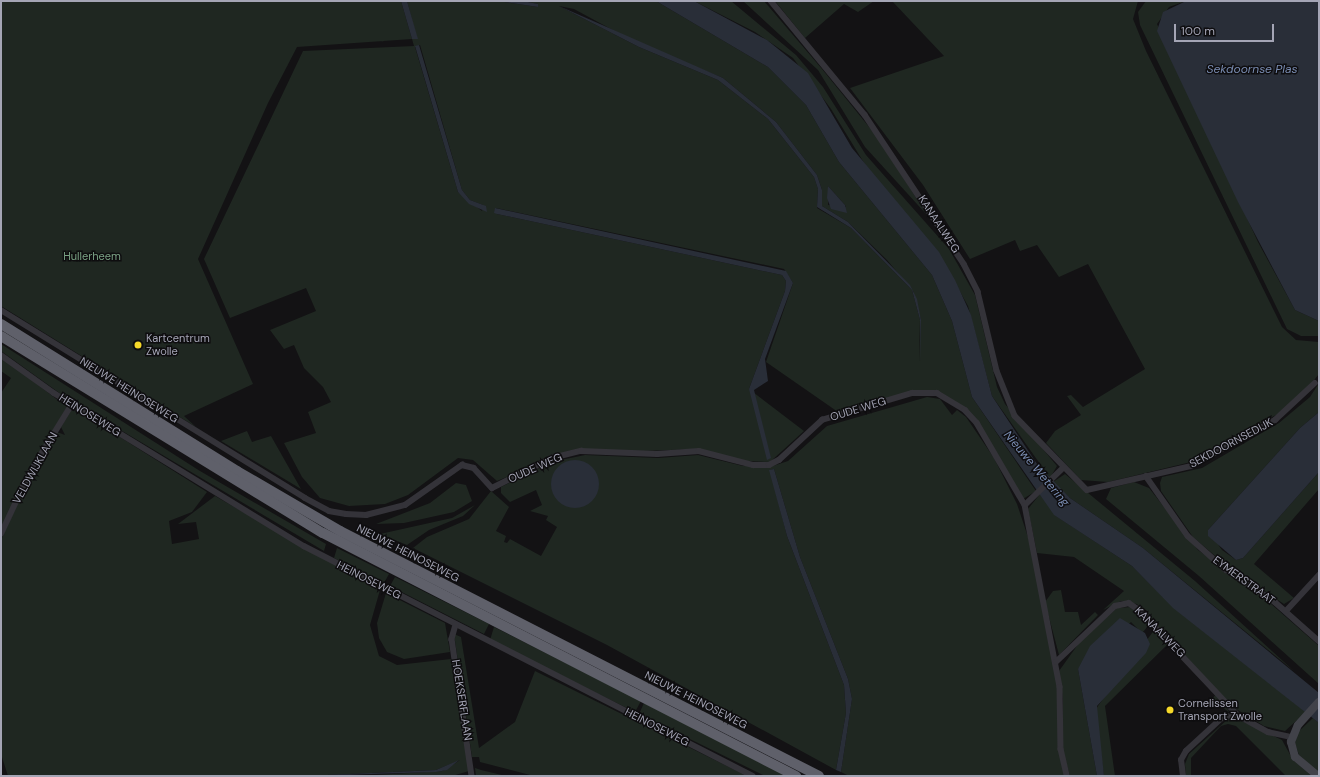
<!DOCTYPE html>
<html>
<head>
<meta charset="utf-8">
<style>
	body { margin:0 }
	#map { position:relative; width:1320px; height:777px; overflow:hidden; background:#131214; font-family:"DM Sans",sans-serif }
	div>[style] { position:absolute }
	.green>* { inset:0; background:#1f2721 }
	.water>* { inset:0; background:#292e38 }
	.round { border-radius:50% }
	.street>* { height:5.5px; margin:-2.75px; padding:0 2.75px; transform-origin:2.75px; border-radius:2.75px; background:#343339 }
	.secondary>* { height:8px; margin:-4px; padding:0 4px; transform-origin:4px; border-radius:4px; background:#414249 }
	.highway>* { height:10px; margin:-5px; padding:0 5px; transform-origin:5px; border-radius:5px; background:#5f606a }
	.dots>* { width:11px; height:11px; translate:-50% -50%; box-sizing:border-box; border:2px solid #0e0d0f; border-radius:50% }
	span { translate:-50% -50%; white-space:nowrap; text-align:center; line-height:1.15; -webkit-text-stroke:3px #0e0d0f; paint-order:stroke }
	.street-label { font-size:11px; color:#a4a5b5 }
	.park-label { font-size:11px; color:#7aa184 }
	.poi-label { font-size:11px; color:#a4a5b5 }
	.left { translate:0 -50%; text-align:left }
	.water-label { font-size:12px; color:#798cb1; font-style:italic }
	.frame { position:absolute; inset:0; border:2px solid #a4a5b5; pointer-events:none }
	.scale { position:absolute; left:1174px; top:24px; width:100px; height:18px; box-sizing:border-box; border:2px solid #a4a5b5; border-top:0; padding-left:5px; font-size:12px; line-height:14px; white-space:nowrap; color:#a4a5b5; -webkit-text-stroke:3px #0e0d0f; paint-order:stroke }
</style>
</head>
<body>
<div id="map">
	<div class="green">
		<i style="clip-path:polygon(evenodd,1px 1px,401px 1px,412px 39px,417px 38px,407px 1px,498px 1px,538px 7px,538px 4px,523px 1px,656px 1px,768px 67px,806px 105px,839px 162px,932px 275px,952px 321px,972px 397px,1036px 491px,1023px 499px,976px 419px,942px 394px,917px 390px,838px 412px,766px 362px,793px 283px,784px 269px,496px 208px,497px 214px,782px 275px,786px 281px,785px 291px,749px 389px,804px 431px,770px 462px,744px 461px,698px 449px,560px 454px,497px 481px,473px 460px,458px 458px,408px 495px,385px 504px,349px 506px,320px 498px,302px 477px,284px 443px,316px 433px,308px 412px,331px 402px,323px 387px,304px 368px,294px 345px,284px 349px,270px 330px,316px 311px,306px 288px,230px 318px,204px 259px,303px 51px,414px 46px,412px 39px,297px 47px,268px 103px,198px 259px,253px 384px,184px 416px,196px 427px,1px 306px,1px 1px,559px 6px,574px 9px,633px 41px,723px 78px,776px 122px,817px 175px,822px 190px,822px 206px,848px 222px,887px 260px,913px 291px,921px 320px,919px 362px,920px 320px,912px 290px,851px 228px,817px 208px,818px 189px,814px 177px,768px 119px,718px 80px,639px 47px,559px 6px,1px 1px,420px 45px,462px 190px,470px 200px,483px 205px,482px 211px,458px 192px,415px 47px,420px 45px,1px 1px,828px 186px,845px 205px,846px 207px,828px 205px,828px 186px)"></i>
		<i style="clip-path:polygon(694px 1px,731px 1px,796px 55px,823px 87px,866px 155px,949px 249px,975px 295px,997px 387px,1005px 404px,1057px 466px,1050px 478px,992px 396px,968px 306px,938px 252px,869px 171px,831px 109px,793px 58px,755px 32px)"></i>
		<i style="clip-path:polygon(743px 1px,764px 1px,822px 69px,878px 138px,927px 215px,865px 147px,818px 70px)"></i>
		<i style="clip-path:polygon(775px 1px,874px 1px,858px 12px,844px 4px,805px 38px)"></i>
		<i style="clip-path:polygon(892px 1px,1138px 1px,1133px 19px,1146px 51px,1282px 327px,1296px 340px,1319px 342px,1319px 374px,1310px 385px,1283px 411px,1191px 462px,1108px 482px,1081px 480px,1046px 443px,1055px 431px,1081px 415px,1067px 396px,1071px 395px,1083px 407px,1145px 369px,1088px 264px,1059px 277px,1037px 245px,1020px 251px,1015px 240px,970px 259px,923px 185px,850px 88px,944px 56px)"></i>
		<i style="clip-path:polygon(1146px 1px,1186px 1px,1169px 7px,1157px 24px,1258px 242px,1295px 310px,1319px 321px,1319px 336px,1301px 336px,1287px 329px,1140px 25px,1138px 12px)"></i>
		<i style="clip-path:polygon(1px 344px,200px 471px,326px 544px,324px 551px,65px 397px,1px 351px)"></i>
		<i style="clip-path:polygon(1px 357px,67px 407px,27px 473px,1px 529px,1px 393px,11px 378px,1px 371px)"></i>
		<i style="clip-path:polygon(1319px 383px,1319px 412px,1300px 428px,1208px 530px,1222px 550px,1236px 560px,1243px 558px,1319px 472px,1319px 489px,1254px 564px,1294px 598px,1284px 604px,1227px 566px,1193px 537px,1161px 491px,1160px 483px,1162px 477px,1202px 468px,1279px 423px,1310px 397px)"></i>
		<i style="clip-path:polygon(927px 397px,940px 399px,952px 415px,957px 410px,966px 417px,994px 458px,1017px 504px,1033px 552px,1057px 677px,1065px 775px,849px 776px,841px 772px,852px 699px,848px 679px,800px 557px,774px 469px,770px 470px,787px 536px,844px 685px,846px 713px,836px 770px,607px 645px,413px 548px,427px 537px,469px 519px,491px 491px,509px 507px,496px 531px,506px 536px,504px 542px,507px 543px,510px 539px,541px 556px,557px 527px,546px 520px,548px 516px,530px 511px,542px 505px,536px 490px,510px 502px,501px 493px,501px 487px,551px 462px,585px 455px,658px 458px,698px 455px,743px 466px,773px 466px,788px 461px,827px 426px)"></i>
		<i style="clip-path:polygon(77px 410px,207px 492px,192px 512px,169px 521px,172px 544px,199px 539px,196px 522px,178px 524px,215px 496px,380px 590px,370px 625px,379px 656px,397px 665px,451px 659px,469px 771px,452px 776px,359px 776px,443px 771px,460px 760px,436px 770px,306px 776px,8px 776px,1px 754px,1px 540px,31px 475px,57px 432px,65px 435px,61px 427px,71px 411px)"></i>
		<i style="clip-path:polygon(247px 431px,252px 442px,271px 436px,301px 489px,221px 441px)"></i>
		<i style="clip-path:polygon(1065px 474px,1195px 581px,1295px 672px,1143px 548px,1070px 498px,1053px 482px)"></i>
		<i style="clip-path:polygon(1134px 482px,1149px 488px,1198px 550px,1269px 602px,1319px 646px,1319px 684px,1199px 576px,1106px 499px,1111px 488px)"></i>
		<i style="clip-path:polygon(456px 483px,466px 485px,472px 501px,454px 512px,404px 523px,376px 524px,430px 503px)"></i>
		<i style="clip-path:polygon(1040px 494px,1056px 516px,1132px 566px,1173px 607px,1306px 712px,1285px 731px,1264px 726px,1233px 707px,1137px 604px,1121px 601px,1103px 610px,1124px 591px,1074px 557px,1037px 553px,1028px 509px)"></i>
		<i style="clip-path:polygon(475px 505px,463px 516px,429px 530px,407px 545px,380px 534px,452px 518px)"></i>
		<i style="clip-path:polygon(337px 548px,389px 574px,384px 583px,334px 558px)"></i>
		<i style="clip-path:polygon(395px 577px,489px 624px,484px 634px,390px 586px)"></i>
		<i style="clip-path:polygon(1061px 590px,1065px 612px,1078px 612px,1081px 625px,1095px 612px,1098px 615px,1059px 655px,1045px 602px,1053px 591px)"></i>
		<i style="clip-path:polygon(386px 593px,445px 623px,450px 652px,404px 659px,387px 652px,379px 638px,377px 623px)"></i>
		<i style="clip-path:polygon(1131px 607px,1150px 624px,1142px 633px,1131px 622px,1078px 669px,1097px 776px,1070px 776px,1062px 748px,1063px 699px,1059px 671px,1079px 643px,1117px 608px)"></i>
		<i style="clip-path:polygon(494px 627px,641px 701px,635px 712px,490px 640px)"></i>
		<i style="clip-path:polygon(1155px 629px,1225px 704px,1229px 712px,1217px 704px,1213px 698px,1216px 694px,1168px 644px,1105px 706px,1115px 776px,1104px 776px,1095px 710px)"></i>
		<i style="clip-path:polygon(454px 634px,461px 637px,479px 748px,515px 722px,535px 671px,747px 776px,534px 776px,480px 762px,479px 757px,472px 757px)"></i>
		<i style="clip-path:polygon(644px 703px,789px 776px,765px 776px,639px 714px)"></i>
		<i style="clip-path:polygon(1313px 718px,1319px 723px,1319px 773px,1299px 755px,1295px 743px,1298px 732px)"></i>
		<i style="clip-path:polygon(1228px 719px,1238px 719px,1282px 740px,1293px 760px,1312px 776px,1286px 776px,1236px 726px,1228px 724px,1221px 726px,1191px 758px,1191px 776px,1186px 776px,1185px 764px,1189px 754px)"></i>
		<i style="clip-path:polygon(475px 768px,481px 770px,506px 776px,476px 776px)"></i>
	</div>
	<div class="water">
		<i style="clip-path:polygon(401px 1px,407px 1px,418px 39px,412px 39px)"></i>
		<i style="clip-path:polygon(498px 1px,523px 1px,538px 4px,538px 7px)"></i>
		<i style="clip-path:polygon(656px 1px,694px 1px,767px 40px,808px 73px,852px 148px,939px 252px,955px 280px,971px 315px,992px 396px,1037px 464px,1070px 498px,1143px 548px,1319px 693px,1319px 723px,1173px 608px,1132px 566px,1054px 515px,972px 397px,952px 321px,932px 275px,839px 162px,806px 105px,768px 67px)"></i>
		<i style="clip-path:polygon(1186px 1px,1319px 1px,1319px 321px,1295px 310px,1238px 202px,1157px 31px,1163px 12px)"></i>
		<i style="clip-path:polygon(559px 6px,723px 78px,776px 122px,817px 175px,822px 190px,822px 206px,848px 222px,910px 285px,917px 299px,921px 320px,920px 362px,920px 320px,912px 290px,851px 228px,817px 207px,818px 189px,814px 177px,768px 119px,718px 80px,639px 47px)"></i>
		<i style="clip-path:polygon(419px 45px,462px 190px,470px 200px,486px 206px,487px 212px,469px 204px,458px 192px,415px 46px)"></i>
		<i style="clip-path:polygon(828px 186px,845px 205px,847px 213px,831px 209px,827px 198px)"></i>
		<i style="clip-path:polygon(495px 208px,786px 271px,793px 283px,765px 359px,768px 381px,754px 390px,771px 458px,767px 460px,749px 389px,785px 291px,786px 281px,782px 275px,497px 214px,494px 213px)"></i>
		<i style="clip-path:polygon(1319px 412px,1319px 472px,1243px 558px,1236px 560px,1208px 536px,1208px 530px,1300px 428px)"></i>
		<i class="round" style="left:551px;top:460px;width:48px;height:48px"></i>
		<i style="clip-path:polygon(774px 469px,800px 557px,848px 679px,852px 699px,841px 772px,836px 770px,846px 713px,844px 685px,787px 536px,769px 470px)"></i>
		<i style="clip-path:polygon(1120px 618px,1145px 633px,1150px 644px,1146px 653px,1097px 706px,1104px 776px,1097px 776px,1078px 669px,1090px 646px)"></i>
		<i style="clip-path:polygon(459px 760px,447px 770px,436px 772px,306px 776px,436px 770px)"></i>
	</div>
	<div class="street">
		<i style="left:771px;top:1px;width:148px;rotate:50.5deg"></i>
		<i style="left:865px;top:115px;width:179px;rotate:56.4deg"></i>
		<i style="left:964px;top:264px;width:31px;rotate:63deg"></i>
		<i style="left:978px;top:292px;width:81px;rotate:76.5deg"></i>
		<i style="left:997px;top:371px;width:48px;rotate:68.2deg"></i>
		<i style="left:1015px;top:416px;width:103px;rotate:45.8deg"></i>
		<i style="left:1087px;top:490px;width:107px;rotate:-13deg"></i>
		<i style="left:1191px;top:466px;width:96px;rotate:-28.7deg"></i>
		<i style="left:1275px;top:420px;width:54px;rotate:-42.8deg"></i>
		<i style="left:1px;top:310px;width:357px;rotate:31.7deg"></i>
		<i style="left:305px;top:498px;width:27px;rotate:28deg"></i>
		<i style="left:329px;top:511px;width:17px;rotate:10deg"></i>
		<i style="left:346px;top:514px;width:20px;rotate:3deg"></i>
		<i style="left:366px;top:515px;width:40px;rotate:-14.4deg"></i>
		<i style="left:405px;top:505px;width:70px;rotate:-35.1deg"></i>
		<i style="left:462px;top:465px;width:12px;rotate:14deg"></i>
		<i style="left:474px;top:468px;width:27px;rotate:48deg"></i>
		<i style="left:492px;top:488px;width:67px;rotate:-26.6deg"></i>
		<i style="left:552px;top:458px;width:30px;rotate:-14deg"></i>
		<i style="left:581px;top:451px;width:76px;rotate:2.3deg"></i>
		<i style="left:657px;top:454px;width:42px;rotate:-4.1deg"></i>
		<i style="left:699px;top:451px;width:56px;rotate:14.5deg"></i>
		<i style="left:753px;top:465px;width:16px"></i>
		<i style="left:769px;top:465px;width:11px;rotate:-27deg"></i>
		<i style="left:779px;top:460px;width:59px;rotate:-42.9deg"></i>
		<i style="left:822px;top:420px;width:94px;rotate:-16.7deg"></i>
		<i style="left:912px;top:393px;width:25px"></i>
		<i style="left:937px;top:393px;width:33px;rotate:31deg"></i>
		<i style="left:965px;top:410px;width:18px;rotate:47deg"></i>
		<i style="left:977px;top:423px;width:95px;rotate:59.7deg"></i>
		<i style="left:1025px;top:505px;width:185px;rotate:79.1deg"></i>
		<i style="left:1060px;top:687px;width:62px;rotate:89.1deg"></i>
		<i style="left:1061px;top:749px;width:28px;rotate:77deg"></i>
		<i style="left:1px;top:355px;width:65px;rotate:35.6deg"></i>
		<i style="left:54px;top:393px;width:293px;rotate:31.5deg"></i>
		<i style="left:304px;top:546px;width:504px;rotate:27.12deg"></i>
		<i style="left:1146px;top:476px;width:73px;rotate:55deg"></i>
		<i style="left:1188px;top:536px;width:50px;rotate:41.7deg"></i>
		<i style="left:1225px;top:569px;width:60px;rotate:33.4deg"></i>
		<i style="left:1275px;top:602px;width:59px;rotate:41.6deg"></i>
		<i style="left:1025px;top:505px;width:53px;rotate:-44.2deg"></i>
		<i style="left:1px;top:534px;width:66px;rotate:-65deg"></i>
		<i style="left:29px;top:474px;width:82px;rotate:-58.4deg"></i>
		<i style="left:1286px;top:611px;width:49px;rotate:-47.5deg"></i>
		<i style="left:456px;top:625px;width:15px;rotate:106deg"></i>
		<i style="left:452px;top:639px;width:138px;rotate:81.7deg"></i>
		<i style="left:1056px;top:662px;width:81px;rotate:-43.5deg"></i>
		<i style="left:1115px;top:606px;width:14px;rotate:-12deg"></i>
		<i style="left:1129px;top:603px;width:11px;rotate:34deg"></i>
		<i style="left:1138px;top:609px;width:147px;rotate:46.7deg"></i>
		<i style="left:1183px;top:776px;width:16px;rotate:-97deg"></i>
		<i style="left:1181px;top:760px;width:10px;rotate:-61deg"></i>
		<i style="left:1186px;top:751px;width:52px;rotate:-42.6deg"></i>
		<i style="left:1224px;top:716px;width:15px"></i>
		<i style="left:1239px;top:716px;width:33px;rotate:29deg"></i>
		<i style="left:1268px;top:732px;width:24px;rotate:12deg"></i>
	</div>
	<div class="secondary">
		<i style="left:1318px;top:776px;width:30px;rotate:-140deg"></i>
		<i style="left:1295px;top:757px;width:16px;rotate:-105deg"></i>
		<i style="left:1291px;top:742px;width:18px;rotate:-68deg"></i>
		<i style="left:1298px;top:725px;width:31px;rotate:-48deg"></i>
	</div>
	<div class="highway">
		<i style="left:1px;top:324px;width:278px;rotate:31.9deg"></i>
		<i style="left:237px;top:471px;width:119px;rotate:30.2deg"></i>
		<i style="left:340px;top:531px;width:538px;rotate:27.09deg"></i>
		<i style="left:1px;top:336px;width:377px;rotate:31.5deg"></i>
		<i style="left:323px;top:533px;width:532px;rotate:27.19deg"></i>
	</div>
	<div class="dots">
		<i style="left:138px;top:345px;background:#f6d929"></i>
		<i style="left:1170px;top:710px;background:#f6d929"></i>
	</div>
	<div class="street-label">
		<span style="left:939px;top:224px;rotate:57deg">KANAALWEG</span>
		<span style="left:129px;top:390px;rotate:32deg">NIEUWE HEINOSEWEG</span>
		<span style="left:858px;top:409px;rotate:-17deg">OUDE WEG</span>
		<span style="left:90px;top:415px;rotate:32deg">HEINOSEWEG</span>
		<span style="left:1231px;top:443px;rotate:-28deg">SEKDOORNSEDIJK</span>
		<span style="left:35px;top:468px;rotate:-61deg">VELDWIJKLAAN</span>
		<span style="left:535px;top:468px;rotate:-24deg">OUDE WEG</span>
		<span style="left:408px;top:553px;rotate:27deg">NIEUWE HEINOSEWEG</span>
		<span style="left:369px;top:580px;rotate:27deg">HEINOSEWEG</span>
		<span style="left:1244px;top:580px;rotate:36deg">EYMERSTRAAT</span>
		<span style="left:1160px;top:632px;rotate:45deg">KANAALWEG</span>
		<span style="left:462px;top:700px;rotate:81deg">HOEKSERFLAAN</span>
		<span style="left:696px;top:700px;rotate:27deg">NIEUWE HEINOSEWEG</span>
		<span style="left:657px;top:727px;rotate:27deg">HEINOSEWEG</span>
	</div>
	<div class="park-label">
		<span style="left:92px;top:256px">Hullerheem</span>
	</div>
	<div class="poi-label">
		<span class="left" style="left:146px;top:345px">Kartcentrum<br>Zwolle</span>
		<span class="left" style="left:1178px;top:710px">Cornelissen<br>Transport Zwolle</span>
	</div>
	<div class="water-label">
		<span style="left:1252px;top:70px">Sekdoornse Plas</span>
		<span style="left:1036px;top:469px;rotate:50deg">Nieuwe Wetering</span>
	</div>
	<div class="frame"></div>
	<div class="scale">100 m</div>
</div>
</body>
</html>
